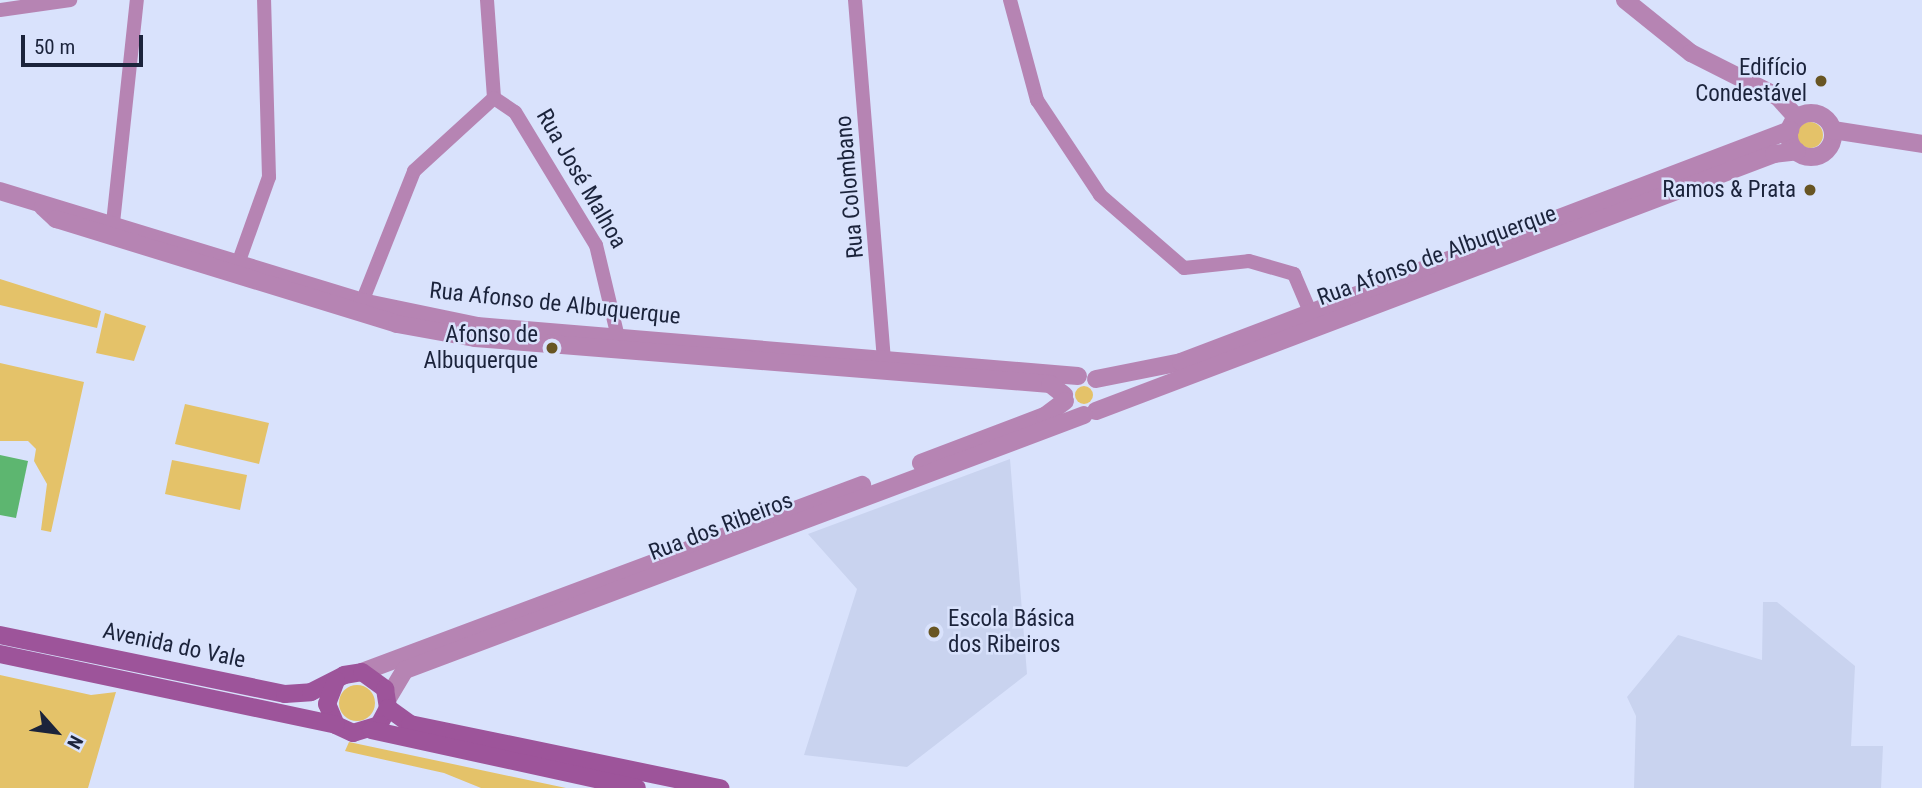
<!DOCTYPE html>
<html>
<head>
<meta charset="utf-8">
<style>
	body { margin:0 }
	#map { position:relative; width:1922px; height:788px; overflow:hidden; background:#d9e2fc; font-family:"Roboto Condensed",sans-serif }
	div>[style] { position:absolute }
	.built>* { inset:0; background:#c9d3ef }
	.green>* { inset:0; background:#e4c269 }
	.round { border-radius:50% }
	.water>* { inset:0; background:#5db670 }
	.minor>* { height:14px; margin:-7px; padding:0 7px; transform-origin:7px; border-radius:7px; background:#b684b3 }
	.tertiary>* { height:18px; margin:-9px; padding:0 9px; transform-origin:9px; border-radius:9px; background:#b684b3 }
	.tertiary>.ring { margin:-9px; padding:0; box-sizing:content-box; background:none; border:18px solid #b684b3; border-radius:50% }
	.secondary>* { height:18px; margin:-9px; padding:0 9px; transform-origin:9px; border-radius:9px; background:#9d549a }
	.dots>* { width:19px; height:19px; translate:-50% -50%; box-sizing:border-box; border:4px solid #d9e2fc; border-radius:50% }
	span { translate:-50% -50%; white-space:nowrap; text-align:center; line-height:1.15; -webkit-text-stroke:5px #d9e2fc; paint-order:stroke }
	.poi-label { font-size:23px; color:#1b233b }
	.right { translate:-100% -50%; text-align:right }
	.left { translate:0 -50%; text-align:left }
	.street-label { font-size:23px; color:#1b233b }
	.north { position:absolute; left:21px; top:697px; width:70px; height:70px; -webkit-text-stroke:5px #d9e2fc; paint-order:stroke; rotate:118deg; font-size:19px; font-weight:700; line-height:28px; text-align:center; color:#1b233b }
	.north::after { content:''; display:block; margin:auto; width:24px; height:32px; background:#1b233b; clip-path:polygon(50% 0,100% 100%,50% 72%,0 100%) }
	.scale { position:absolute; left:21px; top:35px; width:122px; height:32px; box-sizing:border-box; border:4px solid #1b233b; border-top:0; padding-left:9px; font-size:21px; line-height:24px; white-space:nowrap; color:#1b233b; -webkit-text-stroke:5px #d9e2fc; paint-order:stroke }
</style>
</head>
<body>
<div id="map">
	<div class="built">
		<i style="clip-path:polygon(1010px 459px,1027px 674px,907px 767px,804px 755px,857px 589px,808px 534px)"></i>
		<i style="clip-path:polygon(1763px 602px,1777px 602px,1855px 666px,1851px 746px,1883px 746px,1881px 788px,1634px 788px,1636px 716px,1627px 697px,1678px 635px,1762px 660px)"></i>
	</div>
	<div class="green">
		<i class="round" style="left:1797px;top:122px;width:26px;height:26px"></i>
		<i style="clip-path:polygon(0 279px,101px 311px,97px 328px,0 305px)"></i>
		<i style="clip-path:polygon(105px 313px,146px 326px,134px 361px,96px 353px)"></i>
		<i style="clip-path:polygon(0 363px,84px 382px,51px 532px,41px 530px,47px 484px,34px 461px,36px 449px,28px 441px,0 441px)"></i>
		<i class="round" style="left:1075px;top:386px;width:18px;height:18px"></i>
		<i style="clip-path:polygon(185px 404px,269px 423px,259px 464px,175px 444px)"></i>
		<i style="clip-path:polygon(172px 460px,247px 475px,240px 510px,165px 494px)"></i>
		<i style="clip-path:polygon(0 675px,91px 695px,116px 692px,88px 788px,0 788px)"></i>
		<i class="round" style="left:339px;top:685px;width:36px;height:36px"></i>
		<i style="clip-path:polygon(349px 742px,566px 788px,481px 788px,444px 773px,345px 751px)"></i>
	</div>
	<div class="water">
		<i style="clip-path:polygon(0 455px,28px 461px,16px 518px,0 515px)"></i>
	</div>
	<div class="minor">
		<i style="left:487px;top:0;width:98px;rotate:85.9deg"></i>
		<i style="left:494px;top:98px;width:25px;rotate:34deg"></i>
		<i style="left:515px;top:112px;width:156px;rotate:58.7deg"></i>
		<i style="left:596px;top:245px;width:104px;rotate:76.6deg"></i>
		<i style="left:855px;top:0;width:370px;rotate:85.4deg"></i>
		<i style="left:1010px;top:0;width:104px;rotate:74.9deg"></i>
		<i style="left:1037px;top:100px;width:114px;rotate:56.4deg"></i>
		<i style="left:1100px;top:195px;width:111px;rotate:41deg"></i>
		<i style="left:1184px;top:268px;width:65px;rotate:-6.1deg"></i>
		<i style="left:1249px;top:261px;width:47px;rotate:16.1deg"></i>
		<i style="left:1294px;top:274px;width:43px;rotate:67deg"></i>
		<i style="left:0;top:10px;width:71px;rotate:-8.1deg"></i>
		<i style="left:113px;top:223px;width:224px;rotate:-83.9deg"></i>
		<i style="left:235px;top:272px;width:101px;rotate:-70.3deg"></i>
		<i style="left:269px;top:177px;width:177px;rotate:-91.6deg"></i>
		<i style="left:362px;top:302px;width:141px;rotate:-68.3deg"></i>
		<i style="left:414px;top:171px;width:108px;rotate:-42.4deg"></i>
	</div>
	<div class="tertiary">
		<i style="left:1625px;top:0;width:85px;rotate:38.8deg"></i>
		<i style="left:1691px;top:53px;width:97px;rotate:26.8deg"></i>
		<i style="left:1778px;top:97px;width:28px;rotate:48deg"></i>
		<i class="ring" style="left:1789px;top:113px;width:26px;height:26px"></i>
		<i style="left:1833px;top:130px;width:90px;rotate:8.9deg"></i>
		<i style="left:0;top:191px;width:379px;rotate:17deg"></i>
		<i style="left:362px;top:302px;width:117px;rotate:11.8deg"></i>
		<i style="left:477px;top:326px;width:603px;rotate:4.76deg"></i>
		<i style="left:43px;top:207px;width:18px;rotate:43deg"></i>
		<i style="left:56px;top:219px;width:357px;rotate:17.1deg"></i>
		<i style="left:397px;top:324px;width:79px;rotate:10.2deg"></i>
		<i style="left:475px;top:338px;width:577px;rotate:4.57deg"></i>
		<i style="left:1050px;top:384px;width:18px;rotate:38deg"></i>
		<i style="left:1096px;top:379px;width:87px;rotate:-11.3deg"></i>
		<i style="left:1181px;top:362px;width:652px;rotate:-20.85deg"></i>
		<i style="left:1096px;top:411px;width:725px;rotate:-20.76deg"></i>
		<i style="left:1774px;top:154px;width:23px;rotate:-7deg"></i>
		<i style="left:921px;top:463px;width:133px;rotate:-20.8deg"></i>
		<i style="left:1045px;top:416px;width:25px;rotate:-37deg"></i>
		<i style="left:362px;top:672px;width:534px;rotate:-20.51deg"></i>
		<i style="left:388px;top:698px;width:33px;rotate:-59deg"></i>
		<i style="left:405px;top:670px;width:725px;rotate:-20.58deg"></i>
	</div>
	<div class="secondary">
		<i style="left:0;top:635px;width:291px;rotate:11.7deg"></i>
		<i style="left:285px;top:694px;width:26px;rotate:-4deg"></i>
		<i style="left:311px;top:692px;width:37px;rotate:-27deg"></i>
		<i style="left:344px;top:675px;width:18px;rotate:-9deg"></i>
		<i style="left:362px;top:672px;width:29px;rotate:36deg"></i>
		<i style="left:385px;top:689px;width:19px;rotate:81deg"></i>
		<i style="left:388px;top:708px;width:19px;rotate:118deg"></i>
		<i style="left:379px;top:725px;width:27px;rotate:163deg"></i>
		<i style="left:353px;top:733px;width:19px;rotate:-155deg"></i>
		<i style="left:336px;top:725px;width:23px;rotate:-113deg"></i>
		<i style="left:327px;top:704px;width:25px;rotate:-69deg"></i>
		<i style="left:0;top:654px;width:343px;rotate:11.9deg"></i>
		<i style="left:388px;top:708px;width:27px;rotate:36deg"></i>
		<i style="left:410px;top:724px;width:317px;rotate:11.7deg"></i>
		<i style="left:371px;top:730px;width:272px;rotate:12.3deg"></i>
	</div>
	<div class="dots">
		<i style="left:1821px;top:81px;background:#685523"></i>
		<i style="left:1810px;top:190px;background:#685523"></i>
		<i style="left:552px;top:348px;background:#685523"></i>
		<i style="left:934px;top:632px;background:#685523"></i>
	</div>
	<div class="poi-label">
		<span class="right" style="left:1807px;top:81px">Edifício<br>Condestável</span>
		<span class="right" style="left:1796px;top:190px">Ramos &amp; Prata</span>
		<span class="right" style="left:538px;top:348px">Afonso de<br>Albuquerque</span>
		<span class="left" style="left:948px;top:632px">Escola Básica<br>dos Ribeiros</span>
	</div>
	<div class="street-label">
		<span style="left:581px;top:179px;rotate:60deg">Rua José Malhoa</span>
		<span style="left:850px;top:187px;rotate:-95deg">Rua Colombano</span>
		<span style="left:1437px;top:256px;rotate:-20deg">Rua Afonso de Albuquerque</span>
		<span style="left:555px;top:304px;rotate:6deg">Rua Afonso de Albuquerque</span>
		<span style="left:721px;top:527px;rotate:-21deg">Rua dos Ribeiros</span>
		<span style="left:174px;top:646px;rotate:12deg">Avenida do Vale</span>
	</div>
	<div class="north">N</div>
	<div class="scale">50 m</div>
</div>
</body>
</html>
